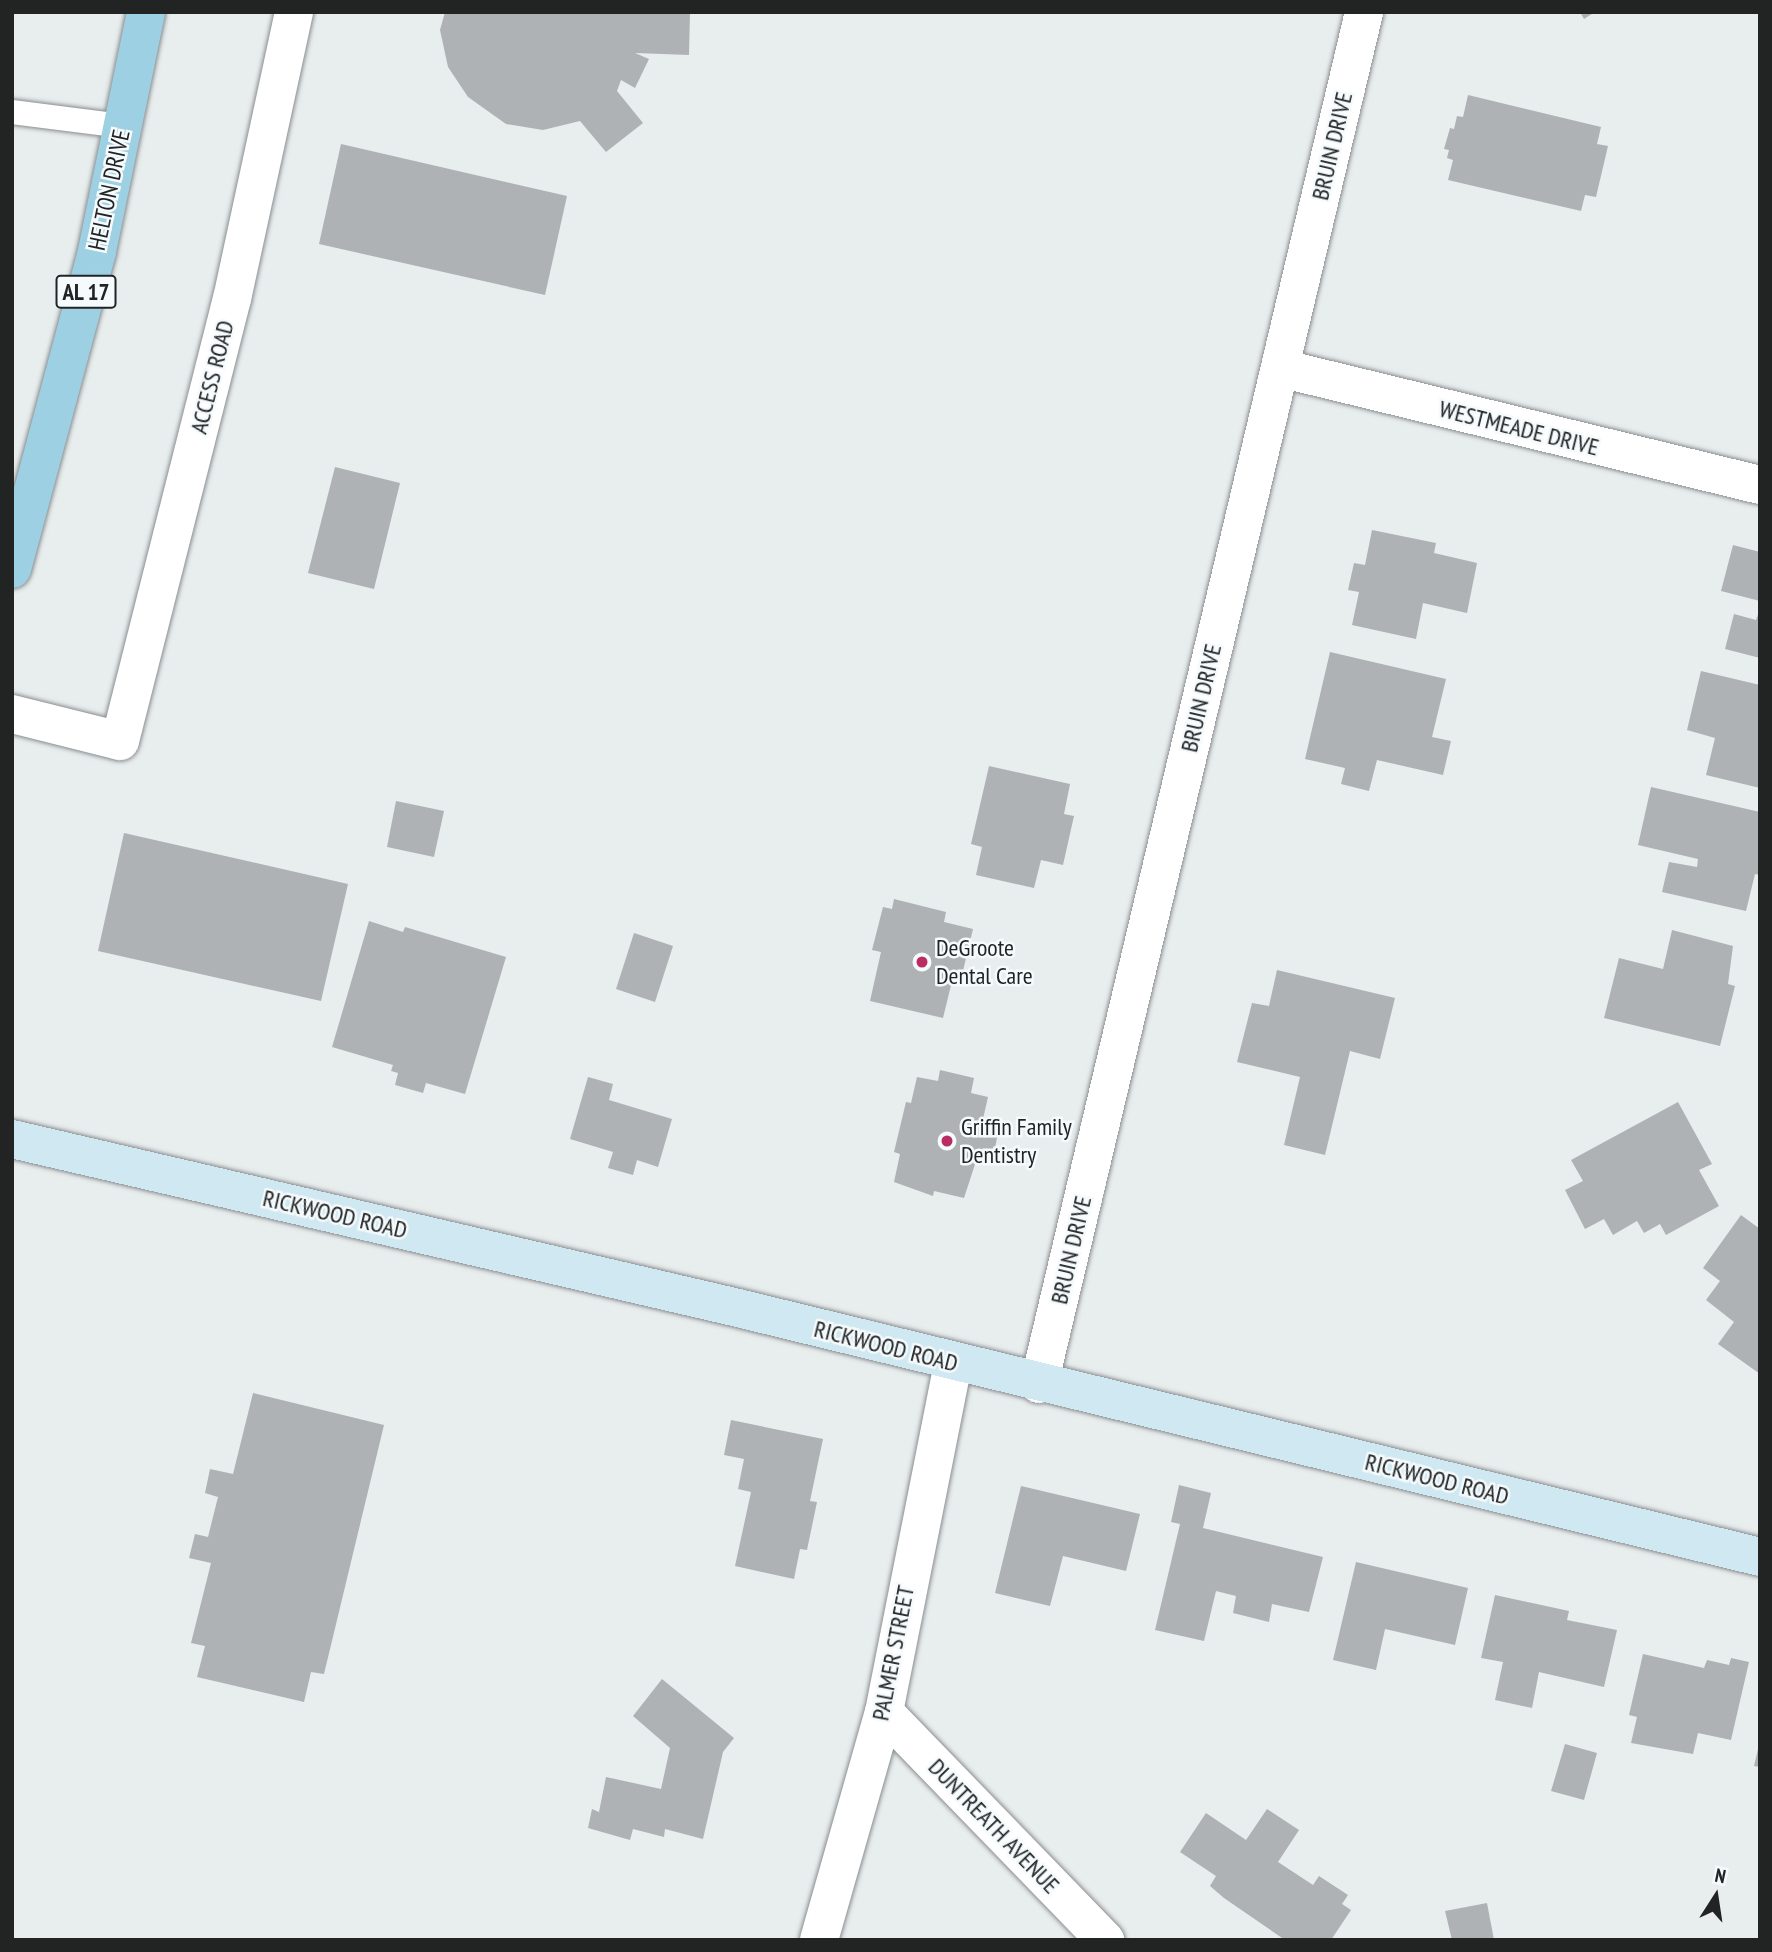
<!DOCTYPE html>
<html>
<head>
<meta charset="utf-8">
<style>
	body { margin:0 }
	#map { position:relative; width:1772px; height:1952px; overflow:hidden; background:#e8edee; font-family:"PT Sans Narrow",sans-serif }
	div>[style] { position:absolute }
	.building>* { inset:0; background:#aeb2b4 }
	.roads { filter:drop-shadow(0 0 2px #8a8e90) drop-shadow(0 0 2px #8a8e90) }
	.service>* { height:24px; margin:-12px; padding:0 12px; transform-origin:12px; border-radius:12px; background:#fff }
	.minor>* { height:38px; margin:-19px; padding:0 19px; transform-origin:19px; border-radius:19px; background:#fff }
	.secondary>* { height:38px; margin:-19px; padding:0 19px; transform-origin:19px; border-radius:19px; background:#cfe8f1 }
	.primary>* { height:38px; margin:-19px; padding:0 19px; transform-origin:19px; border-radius:19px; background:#9ed0e3 }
	.dots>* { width:19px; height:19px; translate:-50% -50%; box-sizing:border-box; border:4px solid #f5fafc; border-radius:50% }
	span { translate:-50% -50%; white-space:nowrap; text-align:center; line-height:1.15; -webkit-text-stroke:5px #f5fafc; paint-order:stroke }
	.shield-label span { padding:2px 5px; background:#f5fafc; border:2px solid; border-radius:5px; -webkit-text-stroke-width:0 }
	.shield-label { font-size:23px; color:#222424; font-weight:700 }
	.street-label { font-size:24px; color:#222424 }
	.poi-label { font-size:24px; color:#222424 }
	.left { translate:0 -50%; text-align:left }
	.frame { position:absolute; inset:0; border:14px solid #222424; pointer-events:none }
	.north { position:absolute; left:1681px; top:1861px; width:70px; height:70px; -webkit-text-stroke:5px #f5fafc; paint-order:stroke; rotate:12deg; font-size:19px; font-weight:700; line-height:28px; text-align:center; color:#222424 }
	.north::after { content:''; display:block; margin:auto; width:24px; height:32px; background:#222424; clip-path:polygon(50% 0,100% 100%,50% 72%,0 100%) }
</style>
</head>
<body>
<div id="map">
	<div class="building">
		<i style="clip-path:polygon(445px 12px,690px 12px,689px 55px,635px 53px,649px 59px,635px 88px,621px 80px,617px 91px,643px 123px,606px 152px,580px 121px,543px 130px,506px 124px,468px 97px,448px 67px,440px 30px)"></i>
		<i style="clip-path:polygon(1580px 12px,1595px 12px,1584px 19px)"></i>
		<i style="clip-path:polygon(1468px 95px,1601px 127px,1597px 144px,1608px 146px,1596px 197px,1585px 195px,1581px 211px,1448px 180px,1453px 160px,1447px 158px,1449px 150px,1444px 149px,1450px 128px,1454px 129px,1457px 116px,1463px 117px)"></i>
		<i style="clip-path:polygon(341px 144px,567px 196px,545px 295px,319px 244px)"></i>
		<i style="clip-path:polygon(335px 467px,400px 483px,374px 589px,308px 573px)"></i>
		<i style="clip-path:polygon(1372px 530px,1436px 543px,1434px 553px,1477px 563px,1467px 613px,1423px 603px,1416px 639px,1352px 625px,1359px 592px,1348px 590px,1354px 563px,1365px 565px)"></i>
		<i style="clip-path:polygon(1733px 545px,1760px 552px,1760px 601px,1721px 591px)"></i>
		<i style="clip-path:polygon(1760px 609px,1760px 658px,1725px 649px,1734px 614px,1756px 620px)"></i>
		<i style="clip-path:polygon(1330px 652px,1446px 679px,1432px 737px,1451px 741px,1443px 775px,1377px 760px,1369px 791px,1341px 784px,1345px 768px,1305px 759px)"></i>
		<i style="clip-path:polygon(1701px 671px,1760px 685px,1760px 788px,1706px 775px,1715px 738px,1687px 730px)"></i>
		<i style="clip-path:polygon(989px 766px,1070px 784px,1064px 814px,1074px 816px,1063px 865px,1041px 860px,1034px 888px,976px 875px,982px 847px,971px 844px)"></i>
		<i style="clip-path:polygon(1651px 787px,1760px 812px,1760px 875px,1755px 874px,1746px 911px,1662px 892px,1669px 862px,1697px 867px,1698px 859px,1638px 845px)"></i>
		<i style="clip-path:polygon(396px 801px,444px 811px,434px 857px,387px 847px)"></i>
		<i style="clip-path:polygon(124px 833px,348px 884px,321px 1001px,98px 951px)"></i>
		<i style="clip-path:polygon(894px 899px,946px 912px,944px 922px,973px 929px,962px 975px,954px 973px,943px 1018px,870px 1001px,881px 952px,872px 950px,883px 907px,892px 909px)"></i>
		<i style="clip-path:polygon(369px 921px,403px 932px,405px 927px,506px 957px,465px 1094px,426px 1083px,423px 1093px,395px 1085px,398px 1073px,391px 1071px,393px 1065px,332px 1047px)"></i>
		<i style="clip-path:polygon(1672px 930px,1733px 946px,1728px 984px,1735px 986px,1720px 1046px,1604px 1018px,1619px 958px,1663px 969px)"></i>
		<i style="clip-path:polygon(634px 933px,673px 946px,655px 1002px,616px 989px)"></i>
		<i style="clip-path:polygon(1277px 970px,1395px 998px,1380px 1059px,1350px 1051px,1325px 1155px,1284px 1145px,1300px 1077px,1237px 1062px,1252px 1003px,1269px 1006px)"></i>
		<i style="clip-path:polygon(940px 1070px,974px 1078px,971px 1093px,988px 1097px,983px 1119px,989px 1120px,986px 1130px,998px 1133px,994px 1153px,980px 1149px,964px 1198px,934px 1191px,933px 1196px,894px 1182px,900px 1154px,894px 1152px,906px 1102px,911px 1103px,917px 1077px,938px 1081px)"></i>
		<i style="clip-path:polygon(588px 1077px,613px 1084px,609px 1100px,672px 1119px,658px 1167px,637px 1160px,633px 1175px,608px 1168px,613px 1152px,570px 1139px)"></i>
		<i style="clip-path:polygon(1678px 1102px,1712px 1164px,1699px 1170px,1719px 1206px,1666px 1235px,1660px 1224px,1644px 1233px,1637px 1221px,1613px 1235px,1604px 1219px,1585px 1229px,1565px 1190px,1583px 1181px,1571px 1160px)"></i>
		<i style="clip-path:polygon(1741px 1215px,1760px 1229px,1760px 1374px,1718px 1344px,1734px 1322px,1706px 1300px,1720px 1281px,1703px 1268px)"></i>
		<i style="clip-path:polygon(253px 1393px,384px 1425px,324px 1674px,311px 1672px,304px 1702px,197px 1677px,205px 1646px,191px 1643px,211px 1563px,189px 1558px,195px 1534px,208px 1537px,218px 1497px,205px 1493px,210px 1469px,233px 1474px)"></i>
		<i style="clip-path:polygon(731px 1420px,823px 1439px,810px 1501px,817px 1502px,807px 1550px,800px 1549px,794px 1579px,735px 1566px,751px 1492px,738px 1489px,744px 1459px,724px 1455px)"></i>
		<i style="clip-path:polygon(1179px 1485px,1211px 1493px,1203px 1528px,1323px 1557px,1309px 1612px,1272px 1604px,1269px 1622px,1233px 1613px,1236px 1596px,1216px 1591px,1204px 1641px,1155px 1630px,1180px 1524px,1171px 1522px)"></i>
		<i style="clip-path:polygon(1021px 1486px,1140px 1514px,1126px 1571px,1063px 1556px,1050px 1606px,995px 1593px)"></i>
		<i style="clip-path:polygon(1356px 1562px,1468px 1588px,1455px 1645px,1385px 1629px,1376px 1670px,1333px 1660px)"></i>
		<i style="clip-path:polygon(1495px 1595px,1569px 1611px,1567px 1620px,1617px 1630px,1604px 1687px,1539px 1672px,1532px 1708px,1495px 1700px,1503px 1662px,1481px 1658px)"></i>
		<i style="clip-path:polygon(1643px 1654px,1704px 1668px,1707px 1660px,1729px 1665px,1731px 1658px,1749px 1662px,1731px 1740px,1698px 1733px,1693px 1754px,1631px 1743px,1637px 1717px,1629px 1715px)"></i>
		<i style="clip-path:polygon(662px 1679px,734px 1738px,723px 1752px,703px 1839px,665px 1829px,664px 1837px,633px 1829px,630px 1840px,588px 1828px,592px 1809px,599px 1812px,606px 1777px,661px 1789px,670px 1748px,633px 1716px)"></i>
		<i style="clip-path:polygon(1565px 1744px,1597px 1753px,1584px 1800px,1551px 1791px)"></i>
		<i style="clip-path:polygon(1759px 1745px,1760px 1745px,1760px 1767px,1754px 1766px)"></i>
		<i style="clip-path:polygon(1267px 1809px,1299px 1830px,1278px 1862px,1313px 1885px,1319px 1876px,1348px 1895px,1342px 1904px,1351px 1910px,1331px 1940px,1285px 1940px,1224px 1898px,1210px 1886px,1216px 1876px,1180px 1852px,1206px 1813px,1246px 1840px)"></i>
		<i style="clip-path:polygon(1487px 1903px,1494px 1940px,1452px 1940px,1445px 1911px)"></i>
	</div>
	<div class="roads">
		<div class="service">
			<i style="left:12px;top:112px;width:112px;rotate:7.2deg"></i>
		</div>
		<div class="minor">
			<i style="left:1280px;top:368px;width:494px;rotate:13.7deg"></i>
			<i style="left:12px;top:714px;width:111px;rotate:14deg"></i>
			<i style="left:120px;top:741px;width:456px;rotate:-75.8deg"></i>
			<i style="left:232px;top:299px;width:294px;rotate:-77.8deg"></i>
			<i style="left:1039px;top:1384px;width:1410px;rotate:-76.67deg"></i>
			<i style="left:884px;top:1712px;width:318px;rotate:45.9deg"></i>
			<i style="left:819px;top:1940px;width:237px;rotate:-74.1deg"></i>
			<i style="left:884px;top:1712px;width:356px;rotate:-78.8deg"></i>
		</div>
		<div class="secondary">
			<i style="left:12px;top:1139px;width:745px;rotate:13.1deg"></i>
			<i style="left:738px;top:1308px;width:1052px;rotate:13.69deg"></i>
		</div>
		<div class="primary">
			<i style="left:12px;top:569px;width:329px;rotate:-75deg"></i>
			<i style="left:97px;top:251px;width:244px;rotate:-78.4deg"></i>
		</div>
	</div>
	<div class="dots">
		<i style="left:922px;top:962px;background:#b92d64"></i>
		<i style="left:947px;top:1141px;background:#b92d64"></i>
	</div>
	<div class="shield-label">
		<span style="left:86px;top:292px">AL 17</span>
	</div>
	<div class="street-label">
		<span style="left:1332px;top:146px;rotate:-77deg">BRUIN DRIVE</span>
		<span style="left:109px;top:190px;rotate:-78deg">HELTON DRIVE</span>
		<span style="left:212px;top:377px;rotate:-76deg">ACCESS ROAD</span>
		<span style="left:1519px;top:428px;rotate:14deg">WESTMEADE DRIVE</span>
		<span style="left:1201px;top:698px;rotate:-77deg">BRUIN DRIVE</span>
		<span style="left:335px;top:1214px;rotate:13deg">RICKWOOD ROAD</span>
		<span style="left:1071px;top:1250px;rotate:-77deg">BRUIN DRIVE</span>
		<span style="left:886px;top:1346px;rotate:14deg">RICKWOOD ROAD</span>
		<span style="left:1437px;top:1479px;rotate:14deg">RICKWOOD ROAD</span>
		<span style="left:893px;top:1653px;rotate:-79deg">PALMER STREET</span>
		<span style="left:994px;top:1826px;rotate:46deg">DUNTREATH AVENUE</span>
	</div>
	<div class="poi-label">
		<span class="left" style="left:936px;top:962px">DeGroote<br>Dental Care</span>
		<span class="left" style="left:961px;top:1141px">Griffin Family<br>Dentistry</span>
	</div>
	<div class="frame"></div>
	<div class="north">N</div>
</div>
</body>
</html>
